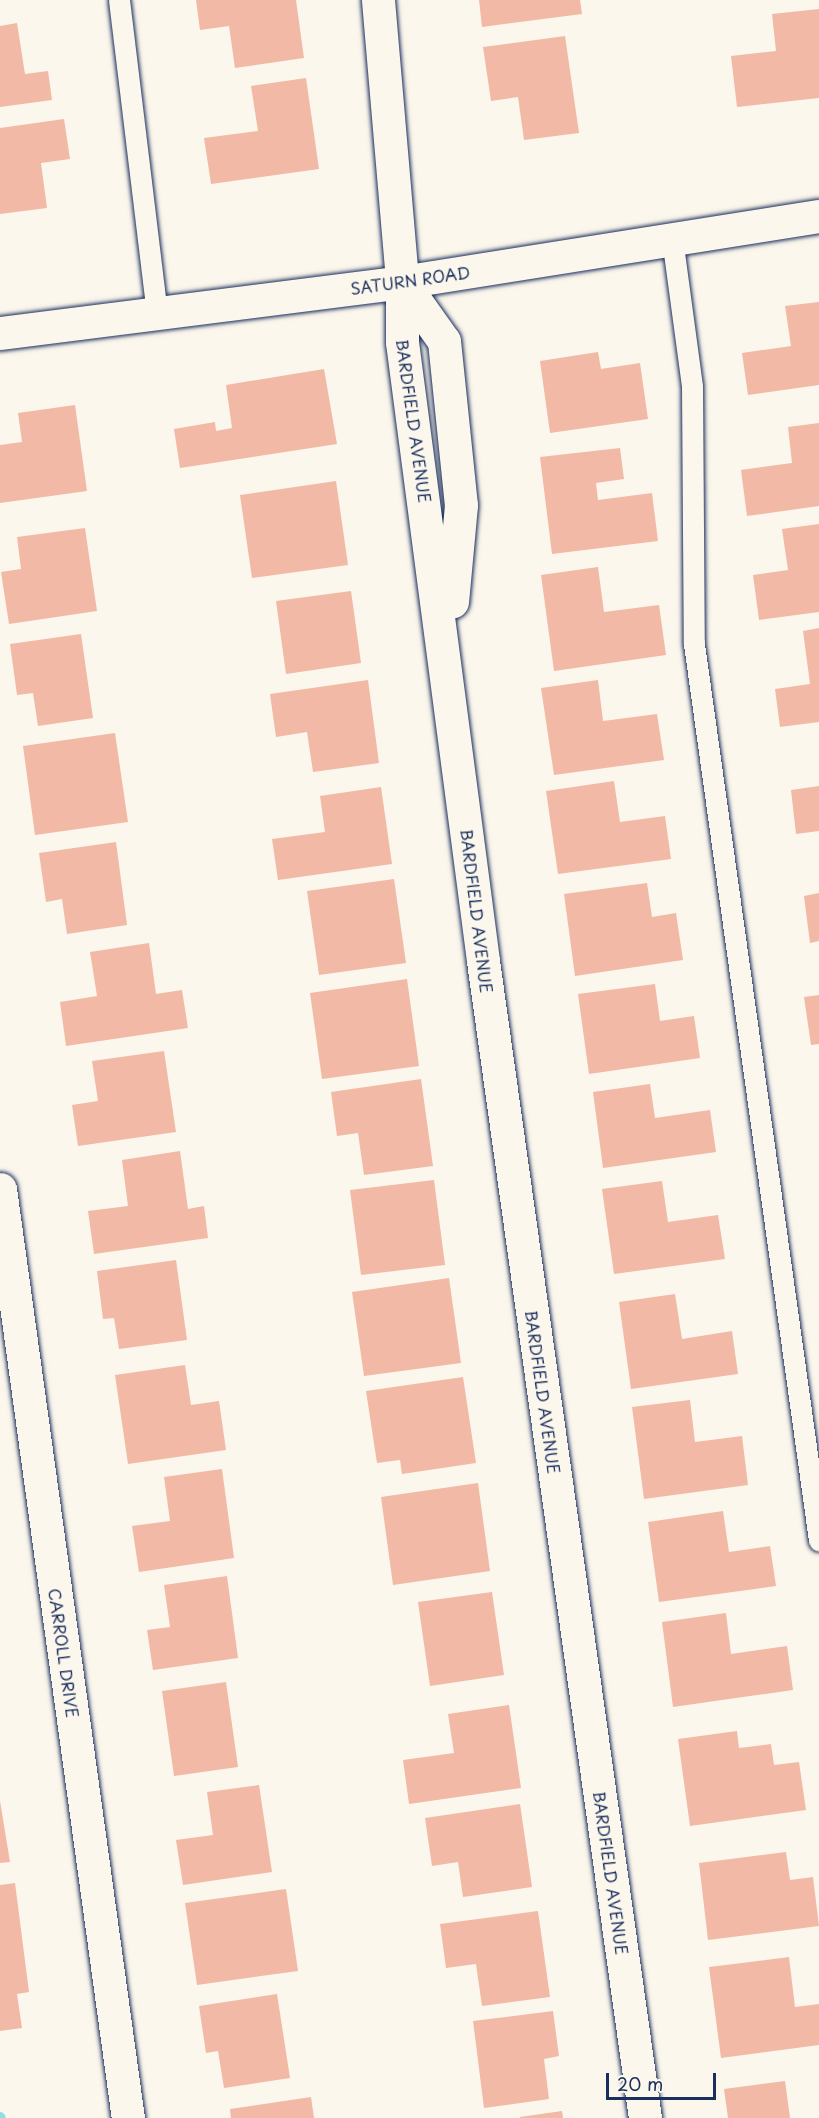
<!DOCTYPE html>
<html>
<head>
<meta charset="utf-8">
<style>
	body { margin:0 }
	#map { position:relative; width:819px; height:2118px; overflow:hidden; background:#fbf7ec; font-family:"Playpen Sans",sans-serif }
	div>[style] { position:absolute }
	.stream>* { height:10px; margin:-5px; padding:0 5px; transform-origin:5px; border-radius:5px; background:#8edfe5 }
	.building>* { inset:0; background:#f1b9a6 }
	.roads { filter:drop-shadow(0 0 2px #1b2f5e) drop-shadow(0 0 2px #1b2f5e) }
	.lane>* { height:21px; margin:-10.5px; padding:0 10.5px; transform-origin:10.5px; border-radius:10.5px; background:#fbf7ec }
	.street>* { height:33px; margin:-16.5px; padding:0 16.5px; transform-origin:16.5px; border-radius:16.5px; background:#fbf7ec }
	.secondary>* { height:33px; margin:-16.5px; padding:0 16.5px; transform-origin:16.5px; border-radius:16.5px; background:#fbf7ec }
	span { translate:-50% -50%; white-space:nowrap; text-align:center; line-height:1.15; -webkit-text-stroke:6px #fbf7ec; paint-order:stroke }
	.street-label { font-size:16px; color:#1b2f5e }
	.scale { position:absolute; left:606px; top:2073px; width:110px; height:27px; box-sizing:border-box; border:3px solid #1b2f5e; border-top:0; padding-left:8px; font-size:18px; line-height:21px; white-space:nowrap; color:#1b2f5e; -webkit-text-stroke:4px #fbf7ec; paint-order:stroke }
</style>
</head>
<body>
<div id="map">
	<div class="stream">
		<i style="left:0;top:2117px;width:1px;rotate:45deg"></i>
	</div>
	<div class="building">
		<i style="clip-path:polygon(196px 0,296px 0,304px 58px,235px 68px,229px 26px,200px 30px)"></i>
		<i style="clip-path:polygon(479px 0,580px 0,582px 14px,482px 27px)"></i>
		<i style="clip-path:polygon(819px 9px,819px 98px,737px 107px,731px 56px,776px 51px,772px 14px)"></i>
		<i style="clip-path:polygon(17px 23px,25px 74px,48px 71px,52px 100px,0 107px,0 26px)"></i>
		<i style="clip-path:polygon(565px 36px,579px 133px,524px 140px,518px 97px,491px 101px,483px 47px)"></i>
		<i style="clip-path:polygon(306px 78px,319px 169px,211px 184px,204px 138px,258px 131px,251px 86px)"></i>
		<i style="clip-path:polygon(64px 119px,70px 159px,41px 163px,47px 208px,0 214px,0 128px)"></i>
		<i style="clip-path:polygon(819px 302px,819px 385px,748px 395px,742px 353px,791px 346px,785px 306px)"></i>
		<i style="clip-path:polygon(598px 352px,601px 369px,640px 363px,648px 419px,550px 433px,540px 361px)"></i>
		<i style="clip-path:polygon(324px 369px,337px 444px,180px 468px,174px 429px,215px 422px,216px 431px,232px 428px,226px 385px)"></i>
		<i style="clip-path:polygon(75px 405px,87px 491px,0 503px,0 445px,22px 442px,18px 413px)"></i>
		<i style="clip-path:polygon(819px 423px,819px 506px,747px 516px,741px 470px,792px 463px,788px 427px)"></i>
		<i style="clip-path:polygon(620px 448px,624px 479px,596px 483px,598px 500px,652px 493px,658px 541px,552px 554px,540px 457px)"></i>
		<i style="clip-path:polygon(336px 481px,348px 565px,252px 578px,240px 495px)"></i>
		<i style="clip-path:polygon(819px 524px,819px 612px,759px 620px,753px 575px,788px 570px,782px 529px)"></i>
		<i style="clip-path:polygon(85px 528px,97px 611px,9px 624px,1px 572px,21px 569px,17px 537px)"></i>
		<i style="clip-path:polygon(598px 567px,604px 612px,659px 605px,666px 655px,554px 671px,541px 575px)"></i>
		<i style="clip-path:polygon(351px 591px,361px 663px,286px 674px,276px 601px)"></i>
		<i style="clip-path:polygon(819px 628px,819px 722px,780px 727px,775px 689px,810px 684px,803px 631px)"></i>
		<i style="clip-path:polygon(81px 634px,93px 718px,38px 726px,33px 693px,17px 695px,10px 644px)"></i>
		<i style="clip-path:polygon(368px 680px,379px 763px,313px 772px,307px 732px,276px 737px,270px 694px)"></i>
		<i style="clip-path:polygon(598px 680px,603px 721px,657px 714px,664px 760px,554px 775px,541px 688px)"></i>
		<i style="clip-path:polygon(115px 733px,128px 822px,35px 835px,23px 746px)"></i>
		<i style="clip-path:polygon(614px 781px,620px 822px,665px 816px,671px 859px,558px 874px,546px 791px)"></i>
		<i style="clip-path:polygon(819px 786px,819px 831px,796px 834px,791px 790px)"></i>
		<i style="clip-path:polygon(381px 787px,392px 864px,278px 880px,272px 839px,325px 832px,320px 796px)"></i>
		<i style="clip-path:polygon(116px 842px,127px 925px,67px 934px,62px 899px,46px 902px,39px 853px)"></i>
		<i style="clip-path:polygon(394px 879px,406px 963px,319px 975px,307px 891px)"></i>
		<i style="clip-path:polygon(647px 883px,652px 917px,676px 913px,683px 960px,575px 976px,564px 894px)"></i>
		<i style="clip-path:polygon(819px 893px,819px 941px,810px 943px,804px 896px)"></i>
		<i style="clip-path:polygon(149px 943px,156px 994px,182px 990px,188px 1028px,66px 1046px,60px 1002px,97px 996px,90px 952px)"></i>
		<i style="clip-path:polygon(407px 979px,419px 1066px,322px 1079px,310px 993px)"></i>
		<i style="clip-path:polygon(655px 984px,660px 1021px,694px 1016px,700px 1058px,589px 1074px,578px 994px)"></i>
		<i style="clip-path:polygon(819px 995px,819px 1044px,811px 1045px,804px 997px)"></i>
		<i style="clip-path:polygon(164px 1051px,176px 1132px,78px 1146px,72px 1105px,98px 1101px,92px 1061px)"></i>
		<i style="clip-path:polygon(421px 1079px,433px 1166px,364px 1175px,358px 1133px,337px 1136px,331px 1092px)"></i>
		<i style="clip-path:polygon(650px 1084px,655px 1118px,710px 1110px,716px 1152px,603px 1168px,593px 1092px)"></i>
		<i style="clip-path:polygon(180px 1151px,188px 1209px,204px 1206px,208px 1238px,94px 1254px,88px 1211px,128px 1206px,122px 1160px)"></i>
		<i style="clip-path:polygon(434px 1180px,445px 1265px,361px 1275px,350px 1190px)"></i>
		<i style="clip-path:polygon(662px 1181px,668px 1222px,718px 1215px,725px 1259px,614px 1274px,602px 1189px)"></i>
		<i style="clip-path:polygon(176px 1260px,187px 1340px,119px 1349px,114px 1318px,103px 1319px,97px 1271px)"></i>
		<i style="clip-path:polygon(449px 1278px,461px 1363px,364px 1376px,352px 1292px)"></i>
		<i style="clip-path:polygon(675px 1294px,682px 1339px,732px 1331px,738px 1374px,631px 1389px,619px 1302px)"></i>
		<i style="clip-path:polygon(185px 1365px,191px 1405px,219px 1401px,226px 1450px,128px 1464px,115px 1375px)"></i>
		<i style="clip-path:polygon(463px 1377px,476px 1463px,402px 1474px,400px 1460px,377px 1463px,366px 1391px)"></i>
		<i style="clip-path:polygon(690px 1400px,695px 1442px,742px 1436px,748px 1485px,644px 1499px,632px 1407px)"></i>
		<i style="clip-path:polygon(222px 1469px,234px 1558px,139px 1572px,132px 1526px,170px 1521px,164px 1477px)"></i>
		<i style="clip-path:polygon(478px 1483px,490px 1571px,393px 1585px,381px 1497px)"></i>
		<i style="clip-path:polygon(723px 1511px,729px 1552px,770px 1546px,776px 1586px,659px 1602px,648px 1522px)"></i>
		<i style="clip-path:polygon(227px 1576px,238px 1658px,153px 1670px,147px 1630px,170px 1627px,164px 1585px)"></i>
		<i style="clip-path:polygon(492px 1592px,504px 1675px,430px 1686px,418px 1602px)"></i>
		<i style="clip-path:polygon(726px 1613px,731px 1654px,787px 1646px,793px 1690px,673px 1707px,662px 1622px)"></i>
		<i style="clip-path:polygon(226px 1682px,238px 1767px,174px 1776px,162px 1691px)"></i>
		<i style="clip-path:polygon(509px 1705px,521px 1788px,409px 1804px,403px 1760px,454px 1753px,448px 1714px)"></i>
		<i style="clip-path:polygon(737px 1731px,739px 1748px,771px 1744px,774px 1765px,799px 1762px,806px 1810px,690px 1826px,678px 1739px)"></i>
		<i style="clip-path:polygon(259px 1785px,272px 1872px,183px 1885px,176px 1840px,213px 1835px,207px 1792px)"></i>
		<i style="clip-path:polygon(0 1801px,10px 1862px,0 1863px)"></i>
		<i style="clip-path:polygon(520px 1804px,532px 1887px,463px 1897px,458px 1862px,432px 1866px,425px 1818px)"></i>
		<i style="clip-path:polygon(786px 1852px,790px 1880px,813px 1877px,819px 1926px,708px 1940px,699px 1863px)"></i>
		<i style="clip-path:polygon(15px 1883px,29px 1992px,17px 1994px,22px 2028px,0 2031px,0 1885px)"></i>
		<i style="clip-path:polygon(286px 1889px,298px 1971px,197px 1985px,185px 1903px)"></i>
		<i style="clip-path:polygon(538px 1911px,550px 1997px,482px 2006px,476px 1964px,446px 1968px,440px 1924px)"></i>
		<i style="clip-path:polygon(789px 1957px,795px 2007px,819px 2004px,819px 2045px,721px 2058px,709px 1967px)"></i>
		<i style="clip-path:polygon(277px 1994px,290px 2078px,224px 2088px,218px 2051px,206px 2053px,199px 2006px)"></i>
		<i style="clip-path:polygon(553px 2011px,559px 2056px,544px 2059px,549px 2099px,484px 2108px,473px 2021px)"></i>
		<i style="clip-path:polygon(785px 2081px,790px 2118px,728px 2118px,724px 2089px)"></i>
		<i style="clip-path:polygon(311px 2097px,314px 2118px,231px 2118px,230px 2109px)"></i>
		<i style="clip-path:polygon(562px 2111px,563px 2118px,520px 2118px,520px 2117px)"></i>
	</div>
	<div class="roads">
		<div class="lane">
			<i style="left:119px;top:0;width:315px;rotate:83.1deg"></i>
			<i style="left:672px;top:238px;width:149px;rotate:82.3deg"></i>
			<i style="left:692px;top:386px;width:258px;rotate:89.6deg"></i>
			<i style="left:694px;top:644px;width:905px;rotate:82.06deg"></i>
		</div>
		<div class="street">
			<i style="left:0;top:1189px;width:938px;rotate:82.16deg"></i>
		</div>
		<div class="secondary">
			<i style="left:378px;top:0;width:283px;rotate:85.1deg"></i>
			<i style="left:402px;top:282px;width:60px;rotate:90deg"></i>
			<i style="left:402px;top:342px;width:624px;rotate:82.54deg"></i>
			<i style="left:483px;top:961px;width:1168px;rotate:82.03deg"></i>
			<i style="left:402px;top:282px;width:72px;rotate:54.6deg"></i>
			<i style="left:444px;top:341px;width:165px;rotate:84.1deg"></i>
			<i style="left:461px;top:505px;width:97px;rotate:95.3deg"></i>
			<i style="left:0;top:333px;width:405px;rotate:-7.2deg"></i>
			<i style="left:402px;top:282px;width:422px;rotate:-9deg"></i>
		</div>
	</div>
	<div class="street-label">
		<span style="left:410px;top:280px;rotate:-8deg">SATURN ROAD</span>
		<span style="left:414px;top:421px;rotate:82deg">BARDFIELD AVENUE</span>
		<span style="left:477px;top:911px;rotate:83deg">BARDFIELD AVENUE</span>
		<span style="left:543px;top:1392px;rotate:82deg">BARDFIELD AVENUE</span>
		<span style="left:64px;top:1653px;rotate:82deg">CARROLL DRIVE</span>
		<span style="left:611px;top:1873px;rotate:82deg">BARDFIELD AVENUE</span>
	</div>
	<div class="scale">20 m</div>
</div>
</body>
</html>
